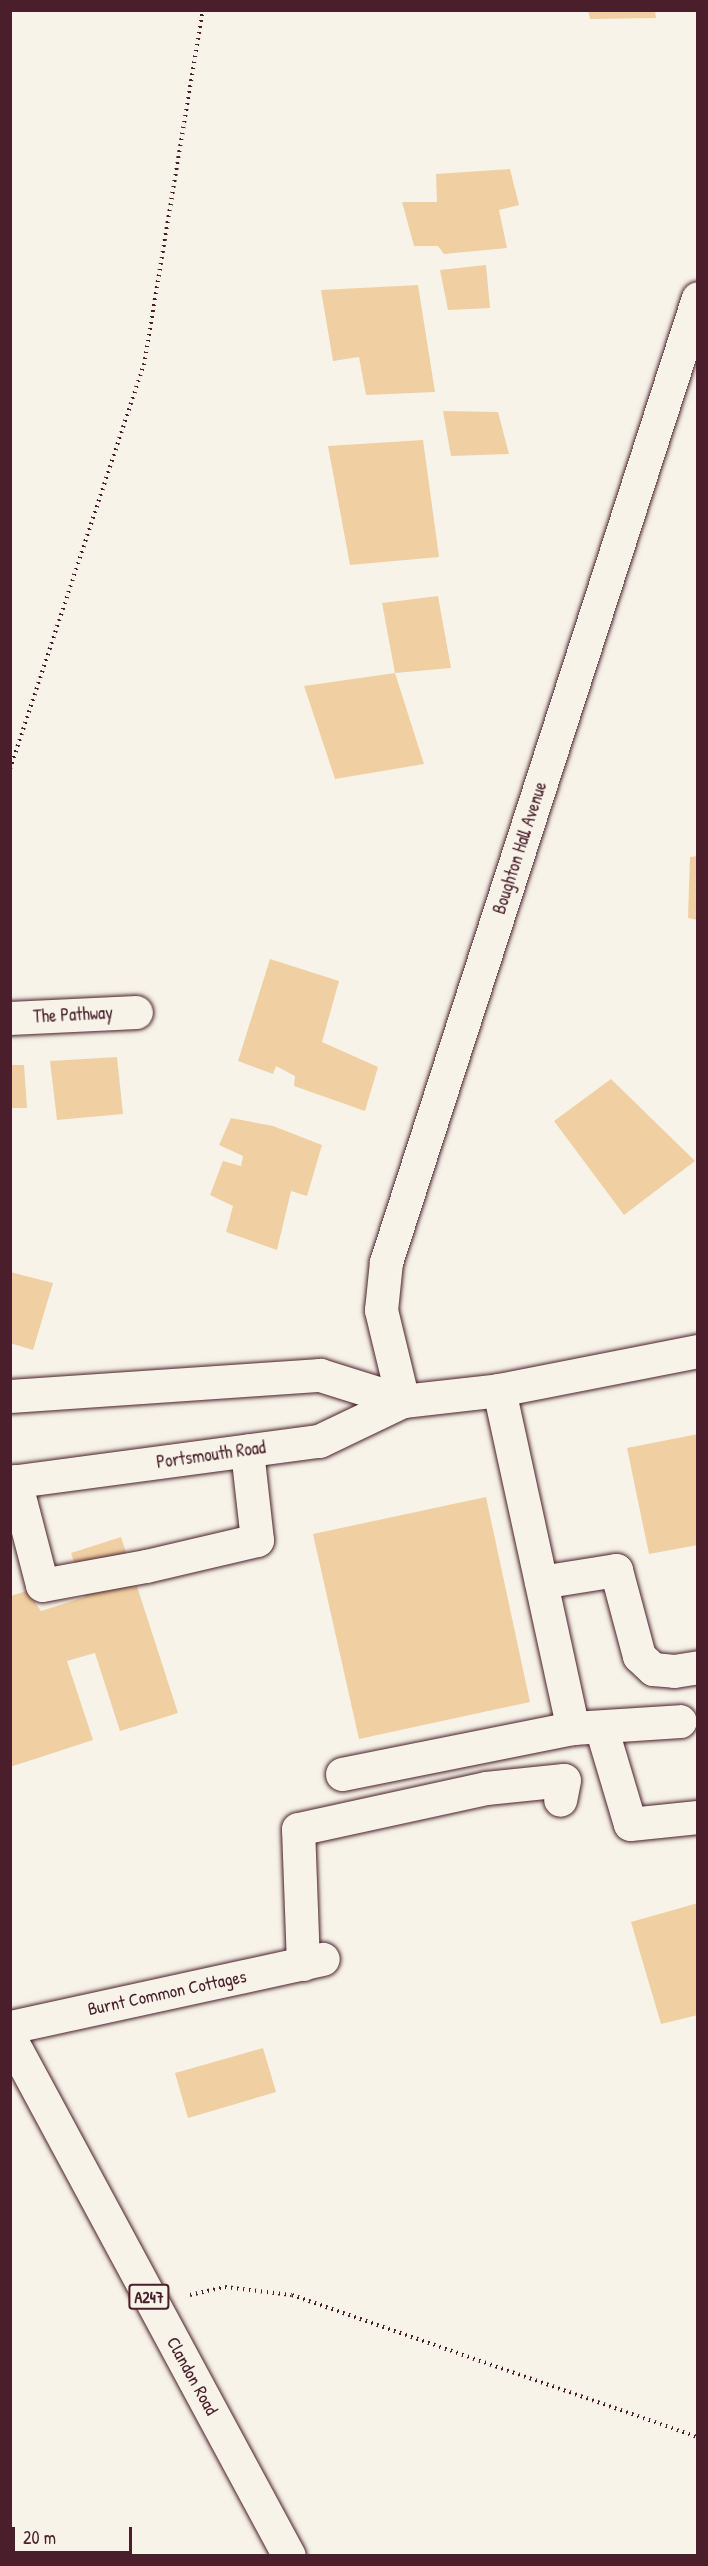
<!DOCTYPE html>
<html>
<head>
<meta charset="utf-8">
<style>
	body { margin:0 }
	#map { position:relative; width:708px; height:2566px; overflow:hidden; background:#f7f3e8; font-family:"Patrick Hand",sans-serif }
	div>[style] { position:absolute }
	.building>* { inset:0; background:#f0d0a2 }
	.path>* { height:4px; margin-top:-2px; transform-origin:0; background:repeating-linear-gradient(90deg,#4a1f2b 0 1.5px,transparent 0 6px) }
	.roads { filter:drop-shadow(0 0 2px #4a1f2b) drop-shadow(0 0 2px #4a1f2b) }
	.minor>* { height:33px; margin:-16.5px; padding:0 16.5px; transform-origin:16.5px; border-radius:16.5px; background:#f7f3e8 }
	.major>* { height:33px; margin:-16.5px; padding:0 16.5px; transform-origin:16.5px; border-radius:16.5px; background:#f7f3e8 }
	span { translate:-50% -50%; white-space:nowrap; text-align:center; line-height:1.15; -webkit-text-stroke:5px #f7f3e8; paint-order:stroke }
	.shield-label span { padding:2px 4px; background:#f7f3e8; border:2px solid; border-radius:4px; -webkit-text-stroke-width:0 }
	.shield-label { font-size:16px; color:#4a1f2b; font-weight:700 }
	.street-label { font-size:18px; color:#4a1f2b }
	.frame { position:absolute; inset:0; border:12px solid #4a1f2b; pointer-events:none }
	.scale { position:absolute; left:12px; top:2527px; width:120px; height:27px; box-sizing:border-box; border:3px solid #4a1f2b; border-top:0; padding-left:8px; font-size:18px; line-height:21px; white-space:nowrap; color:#4a1f2b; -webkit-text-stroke:4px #f7f3e8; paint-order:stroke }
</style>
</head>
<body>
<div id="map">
	<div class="building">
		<i style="clip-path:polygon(588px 10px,655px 10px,656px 18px,590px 19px)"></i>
		<i style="clip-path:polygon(510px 169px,519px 205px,499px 210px,507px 248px,444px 254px,438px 246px,414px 246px,402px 202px,437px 202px,436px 174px)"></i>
		<i style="clip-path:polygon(486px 265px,490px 308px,448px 310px,440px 270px)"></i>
		<i style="clip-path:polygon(418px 285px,435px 392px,366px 395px,359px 357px,333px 361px,321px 290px)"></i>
		<i style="clip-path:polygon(443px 411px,498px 412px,509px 454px,451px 456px)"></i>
		<i style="clip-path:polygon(423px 440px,439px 557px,350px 565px,328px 446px)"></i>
		<i style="clip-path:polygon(438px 596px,451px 668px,395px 673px,424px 764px,335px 779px,304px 686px,395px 673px,382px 603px)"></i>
		<i style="clip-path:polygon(698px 856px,698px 920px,688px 918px,690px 857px)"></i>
		<i style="clip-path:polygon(270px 959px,339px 981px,322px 1042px,378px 1067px,365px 1111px,294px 1086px,295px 1076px,276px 1066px,273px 1074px,238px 1061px)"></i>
		<i style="clip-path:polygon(117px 1057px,123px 1114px,57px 1120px,50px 1061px)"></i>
		<i style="clip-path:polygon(10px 1065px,24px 1065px,27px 1108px,10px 1108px)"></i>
		<i style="clip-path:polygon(611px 1079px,695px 1161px,624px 1215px,554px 1121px)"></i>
		<i style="clip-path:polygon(231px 1118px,273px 1126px,322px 1145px,307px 1196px,291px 1191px,277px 1250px,226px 1232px,233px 1206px,210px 1195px,223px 1161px,241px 1166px,243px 1156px,219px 1145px)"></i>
		<i style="clip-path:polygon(10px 1272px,53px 1283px,33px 1350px,10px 1343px)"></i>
		<i style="clip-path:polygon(698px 1434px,698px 1545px,649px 1554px,627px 1448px)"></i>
		<i style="clip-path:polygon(486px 1497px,530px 1702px,359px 1739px,313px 1534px)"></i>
		<i style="clip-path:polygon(121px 1537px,178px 1713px,120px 1731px,95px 1653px,67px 1661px,93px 1740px,10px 1767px,10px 1596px,27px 1591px,41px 1611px,85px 1597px,71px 1553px)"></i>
		<i style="clip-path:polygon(698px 1903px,698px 2015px,661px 2024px,631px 1922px)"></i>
		<i style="clip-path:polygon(263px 2048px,276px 2092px,188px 2118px,175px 2073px)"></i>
	</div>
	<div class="path">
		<i style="left:10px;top:769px;width:426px;rotate:-71.7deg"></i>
		<i style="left:144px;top:365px;width:360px;rotate:-80.6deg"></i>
		<i style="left:190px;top:2295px;width:36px;rotate:-13deg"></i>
		<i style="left:225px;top:2287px;width:67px;rotate:6.8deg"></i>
		<i style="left:292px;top:2295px;width:430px;rotate:19.3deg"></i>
	</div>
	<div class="roads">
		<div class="minor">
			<i style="left:10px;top:1018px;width:126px;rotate:-2.7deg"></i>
			<i style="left:499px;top:1390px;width:346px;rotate:77.7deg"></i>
			<i style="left:573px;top:1728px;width:107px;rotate:-3.7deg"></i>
			<i style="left:403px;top:1401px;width:94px;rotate:-103.6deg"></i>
			<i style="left:381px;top:1310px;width:48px;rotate:-84.1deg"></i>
			<i style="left:386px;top:1262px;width:1013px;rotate:-72.07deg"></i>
			<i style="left:15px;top:1481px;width:107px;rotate:75.4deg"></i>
			<i style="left:42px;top:1585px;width:106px;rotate:-10.4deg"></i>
			<i style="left:146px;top:1566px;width:114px;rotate:-13.2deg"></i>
			<i style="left:257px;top:1540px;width:90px;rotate:-96.4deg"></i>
			<i style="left:541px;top:1582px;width:76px;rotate:-9.1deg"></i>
			<i style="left:616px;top:1570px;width:89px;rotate:75deg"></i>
			<i style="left:639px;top:1656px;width:19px;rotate:43deg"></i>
			<i style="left:653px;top:1669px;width:21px;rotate:5deg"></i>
			<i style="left:674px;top:1671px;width:24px;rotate:-9deg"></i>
			<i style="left:601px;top:1727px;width:101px;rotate:73.4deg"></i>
			<i style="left:630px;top:1824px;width:68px;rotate:-5.9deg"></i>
			<i style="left:342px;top:1774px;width:236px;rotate:-11.3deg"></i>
			<i style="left:303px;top:1964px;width:135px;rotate:-92.1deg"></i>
			<i style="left:298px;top:1829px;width:192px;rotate:-12.3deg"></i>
			<i style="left:486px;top:1788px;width:78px;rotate:-5.9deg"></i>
			<i style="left:564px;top:1780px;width:20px;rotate:101deg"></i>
			<i style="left:10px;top:2027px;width:320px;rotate:-12.3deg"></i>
		</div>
		<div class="major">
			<i style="left:10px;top:1396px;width:311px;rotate:-3.9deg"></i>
			<i style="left:320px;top:1375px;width:87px;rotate:17.4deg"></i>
			<i style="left:10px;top:1482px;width:312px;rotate:-7.6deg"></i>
			<i style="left:319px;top:1441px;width:93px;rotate:-25.5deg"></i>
			<i style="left:403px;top:1401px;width:97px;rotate:-6.5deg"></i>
			<i style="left:499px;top:1390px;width:203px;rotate:-11.1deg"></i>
			<i style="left:10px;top:2038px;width:588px;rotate:61.69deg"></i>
		</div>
	</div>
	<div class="shield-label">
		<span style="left:149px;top:2297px">A247</span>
	</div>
	<div class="street-label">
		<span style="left:520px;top:848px;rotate:-72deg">Boughton Hall Avenue</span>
		<span style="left:73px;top:1015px;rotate:-3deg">The Pathway</span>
		<span style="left:211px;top:1455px;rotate:-8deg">Portsmouth Road</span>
		<span style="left:167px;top:1993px;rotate:-12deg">Burnt Common Cottages</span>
		<span style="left:192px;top:2376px;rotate:61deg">Clandon Road</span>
	</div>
	<div class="frame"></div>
	<div class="scale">20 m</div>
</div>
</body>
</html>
